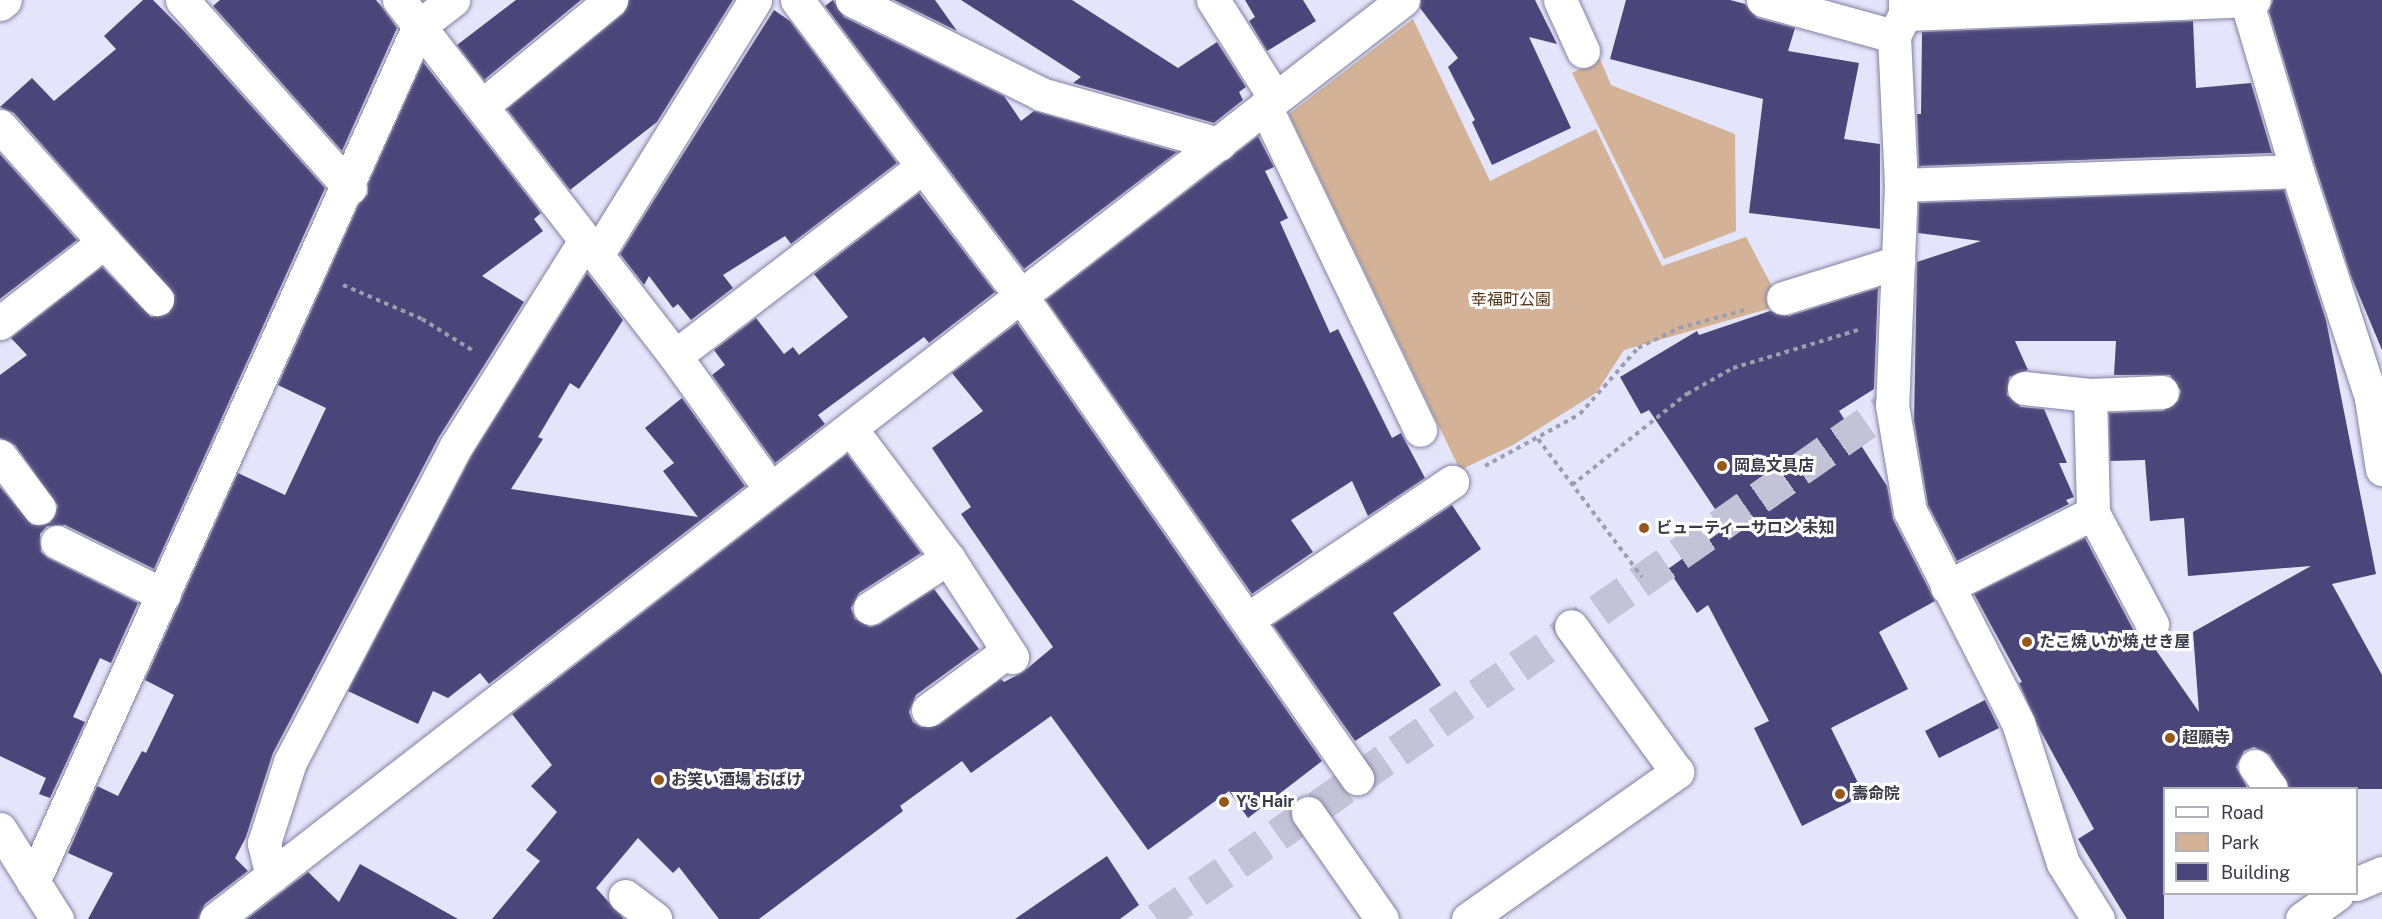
<!DOCTYPE html>
<html>
<head>
<meta charset="utf-8">
<style>
	body { margin:0 }
	#map { position:relative; width:2382px; height:919px; overflow:hidden; background:#e4e5fa; font-family:"Public Sans","Noto Sans JP",sans-serif }
	div>[style] { position:absolute }
	.green>* { inset:0; background:#d4b298 }
	.building>* { inset:0; background:#4a4679 }
	.minor-tunnel>* { height:33px; margin-top:-16.5px; transform-origin:0; background:repeating-linear-gradient(90deg,#c2c3d6 0 33px,transparent 0 49px) }
	.path>* { height:4px; margin-top:-2px; transform-origin:0; background:repeating-linear-gradient(90deg,#9c9daf 0 4.5px,transparent 0 9px) }
	.roads { filter:drop-shadow(0 0 2px #8281a2) drop-shadow(0 0 2px #8281a2) }
	.minor>* { height:33px; margin:-16.5px; padding:0 16.5px; transform-origin:16.5px; border-radius:16.5px; background:#fff }
	.dots>* { width:16px; height:16px; translate:-50% -50%; box-sizing:border-box; border:3px solid #fff; border-radius:50% }
	span { translate:-50% -50%; white-space:nowrap; text-align:center; line-height:1.15; -webkit-text-stroke:6px #fff; paint-order:stroke }
	.park-label { font-size:16px; color:#553212 }
	.poi-label { font-size:16px; color:#3a3a48; font-weight:700 }
	.left { translate:0 -50%; text-align:left }
	.legend { position:absolute; left:2163px; top:787px; width:195px; height:108px; box-sizing:border-box; background:#fff; border:2px solid #b0b0b6; margin:0; padding:8px 10px; list-style:none; font-size:18px; color:#3a3a48 }
	.legend li { display:flex; align-items:center; gap:12px; height:30px }
	.legend b { width:30px; border:2px solid #b0b0b6 }
</style>
</head>
<body>
<div id="map">
	<div class="green">
		<i style="clip-path:polygon(1413px 19px,1490px 181px,1596px 129px,1662px 266px,1746px 237px,1782px 305px,1624px 350px,1596px 393px,1513px 445px,1460px 470px,1289px 114px)"></i>
		<i style="clip-path:polygon(1600px 59px,1611px 85px,1735px 134px,1736px 231px,1664px 259px,1572px 73px)"></i>
	</div>
	<div class="building">
		<i style="clip-path:polygon(143px 0,153px 0,184px 31px,325px 188px,154px 569px,65px 525px,47px 526px,40px 534px,41px 552px,48px 558px,138px 603px,111px 663px,100px 658px,73px 717px,85px 722px,50px 798px,39px 794px,46px 778px,0 756px,0 487px,32px 525px,50px 523px,58px 506px,15px 445px,0 438px,0 375px,27px 355px,11px 338px,102px 267px,151px 317px,169px 313px,175px 295px,14px 113px,0 107px,32px 78px,54px 101px,116px 49px,104px 36px)"></i>
		<i style="clip-path:polygon(220px 0,376px 0,382px 7px,397px 28px,342px 151px,213px 6px)"></i>
		<i style="clip-path:polygon(516px 0,581px 0,484px 80px,457px 45px)"></i>
		<i style="clip-path:polygon(629px 0,733px 0,657px 122px,570px 190px,507px 109px,623px 14px)"></i>
		<i style="clip-path:polygon(833px 0,844px 17px,1004px 96px,1021px 121px,1034px 111px,1177px 152px,1024px 269px,825px 6px)"></i>
		<i style="clip-path:polygon(894px 0,935px 0,957px 31px)"></i>
		<i style="clip-path:polygon(961px 0,1072px 0,1178px 68px,1217px 42px,1246px 87px,1239px 92px,1243px 100px,1214px 123px,1073px 83px,1081px 77px)"></i>
		<i style="clip-path:polygon(1245px 0,1303px 0,1316px 21px,1267px 51px,1249px 21px,1255px 17px)"></i>
		<i style="clip-path:polygon(1421px 0,1535px 0,1557px 44px,1529px 37px,1571px 128px,1492px 165px,1472px 122px,1475px 120px,1448px 67px,1458px 58px,1420px 8px)"></i>
		<i style="clip-path:polygon(1626px 0,1730px 0,1745px 4px,1757px 18px,1795px 28px,1788px 51px,1859px 63px,1844px 139px,1880px 144px,1880px 229px,1749px 213px,1763px 99px,1610px 59px)"></i>
		<i style="clip-path:polygon(2273px 0,2382px 0,2382px 350px,2351px 276px,2315px 165px,2269px 11px)"></i>
		<i style="clip-path:polygon(774px 10px,790px 21px,897px 163px,791px 244px,785px 236px,723px 275px,733px 288px,691px 320px,678px 304px,673px 308px,649px 276px,644px 285px,620px 254px)"></i>
		<i style="clip-path:polygon(2193px 21px,2196px 88px,2251px 83px,2272px 153px,1919px 166px,1917px 114px,1921px 114px,1922px 32px)"></i>
		<i style="clip-path:polygon(423px 62px,541px 213px,534px 219px,543px 231px,482px 276px,524px 302px,439px 437px,273px 753px,246px 837px,235px 858px,248px 871px,205px 904px,198px 919px,88px 919px,113px 873px,68px 853px,97px 786px,118px 796px,142px 751px,146px 753px,174px 695px,145px 680px,238px 473px,285px 495px,326px 408px,278px 385px,359px 204px,368px 194px,368px 184px)"></i>
		<i style="clip-path:polygon(1258px 136px,1274px 167px,1265px 171px,1288px 218px,1280px 222px,1330px 333px,1338px 329px,1392px 438px,1401px 433px,1425px 478px,1368px 516px,1352px 481px,1291px 520px,1313px 552px,1252px 594px,1046px 300px)"></i>
		<i style="clip-path:polygon(0 154px,77px 240px,0 299px)"></i>
		<i style="clip-path:polygon(2284px 190px,2326px 320px,2376px 574px,2332px 584px,2382px 675px,2382px 789px,2289px 789px,2270px 755px,2254px 747px,2244px 751px,2236px 767px,2248px 789px,2164px 789px,2164px 919px,2127px 919px,2078px 839px,2094px 829px,2040px 730px,2019px 683px,2022px 682px,1974px 594px,2085px 538px,2135px 633px,2151px 643px,2199px 712px,2193px 632px,2311px 566px,2188px 576px,2184px 518px,2150px 521px,2145px 460px,2110px 461px,2109px 413px,2163px 411px,2178px 401px,2181px 391px,2170px 375px,2114px 375px,2116px 341px,2015px 341px,2028px 370px,2009px 377px,2007px 395px,2021px 407px,2044px 409px,2067px 463px,2059px 463px,2074px 497px,2066px 500px,2069px 504px,1957px 561px,1928px 505px,1914px 421px,1917px 262px,1981px 241px,1918px 233px,1919px 203px)"></i>
		<i style="clip-path:polygon(919px 193px,995px 292px,929px 343px,924px 337px,818px 415px,825px 424px,775px 463px,712px 375px,725px 365px,714px 350px,756px 318px,784px 354px,793px 347px,799px 355px,848px 317px,814px 274px)"></i>
		<i style="clip-path:polygon(587px 273px,623px 320px,579px 389px,570px 383px,538px 437px,543px 439px,511px 489px,698px 517px,663px 471px,674px 463px,645px 428px,682px 398px,745px 486px,489px 684px,480px 673px,448px 698px,433px 691px,418px 724px,348px 691px,472px 455px)"></i>
		<i style="clip-path:polygon(1878px 288px,1874px 389px,1839px 411px,1887px 486px,1893px 519px,1935px 601px,1879px 632px,1908px 689px,1831px 728px,1864px 795px,1802px 826px,1754px 728px,1769px 721px,1708px 605px,1697px 613px,1668px 569px,1727px 527px,1649px 410px,1641px 414px,1620px 377px,1697px 331px,1699px 335px,1770px 311px,1789px 316px)"></i>
		<i style="clip-path:polygon(1017px 323px,1322px 761px,1248px 818px,1229px 791px,1148px 850px,1051px 716px,971px 773px,962px 761px,900px 806px,903px 811px,759px 919px,719px 919px,679px 867px,673px 873px,638px 838px,596px 888px,624px 919px,492px 919px,540px 861px,526px 850px,557px 812px,531px 786px,552px 765px,512px 714px,847px 454px,921px 553px,859px 593px,851px 608px,855px 619px,870px 627px,880px 624px,934px 589px,979px 649px,916px 695px,909px 712px,913px 722px,921px 727px,939px 725px,1001px 679px,1004px 682px,1023px 672px,1053px 647px,961px 514px,971px 507px,932px 448px,983px 411px,952px 373px)"></i>
		<i style="clip-path:polygon(1452px 505px,1481px 549px,1393px 613px,1441px 685px,1355px 741px,1273px 625px)"></i>
		<i style="clip-path:polygon(1985px 700px,1999px 728px,1939px 758px,1925px 731px)"></i>
		<i style="clip-path:polygon(1107px 856px,1139px 905px,1120px 919px,1015px 919px)"></i>
		<i style="clip-path:polygon(360px 864px,458px 919px,247px 919px,308px 872px,339px 902px)"></i>
	</div>
	<div class="minor-tunnel">
		<i style="left:1157px;top:919px;width:897px;rotate:-34.97deg"></i>
	</div>
	<div class="path">
		<i style="left:343px;top:285px;width:86px;rotate:23.3deg"></i>
		<i style="left:422px;top:319px;width:59px;rotate:31.8deg"></i>
		<i style="left:1538px;top:439px;width:173px;rotate:53deg"></i>
		<i style="left:1485px;top:466px;width:108px;rotate:-28.7deg"></i>
		<i style="left:1580px;top:414px;width:88px;rotate:-48.7deg"></i>
		<i style="left:1638px;top:348px;width:46px;rotate:-26deg"></i>
		<i style="left:1679px;top:328px;width:72px;rotate:-15.4deg"></i>
		<i style="left:1572px;top:485px;width:147px;rotate:-38.4deg"></i>
		<i style="left:1687px;top:394px;width:53px;rotate:-29.5deg"></i>
		<i style="left:1733px;top:368px;width:131px;rotate:-16.9deg"></i>
	</div>
	<div class="roads">
		<div class="minor">
			<i style="left:182px;top:0;width:252px;rotate:48.2deg"></i>
			<i style="left:399px;top:0;width:450px;rotate:52.2deg"></i>
			<i style="left:675px;top:356px;width:163px;rotate:54.3deg"></i>
			<i style="left:797px;top:0;width:371px;rotate:52.9deg"></i>
			<i style="left:1021px;top:296px;width:588px;rotate:55.12deg"></i>
			<i style="left:852px;top:0;width:211px;rotate:26.4deg"></i>
			<i style="left:1041px;top:94px;width:185px;rotate:15.7deg"></i>
			<i style="left:1213px;top:0;width:116px;rotate:57.7deg"></i>
			<i style="left:1560px;top:0;width:56px;rotate:65.7deg"></i>
			<i style="left:1763px;top:0;width:136px;rotate:15.4deg"></i>
			<i style="left:1905px;top:0;width:14px;rotate:90deg"></i>
			<i style="left:1905px;top:14px;width:25px;rotate:117deg"></i>
			<i style="left:1894px;top:36px;width:149px;rotate:87.3deg"></i>
			<i style="left:1901px;top:185px;width:220px;rotate:92.3deg"></i>
			<i style="left:1892px;top:405px;width:108px;rotate:80.4deg"></i>
			<i style="left:1910px;top:511px;width:238px;rotate:63deg"></i>
			<i style="left:2018px;top:723px;width:147px;rotate:72.2deg"></i>
			<i style="left:2063px;top:863px;width:66px;rotate:58deg"></i>
			<i style="left:2247px;top:3px;width:175px;rotate:73.4deg"></i>
			<i style="left:2297px;top:171px;width:239px;rotate:71.9deg"></i>
			<i style="left:2371px;top:398px;width:11px;rotate:-15deg"></i>
			<i style="left:0;top:4px;width:6px;rotate:-39deg"></i>
			<i style="left:1905px;top:14px;width:349px;rotate:-2.3deg"></i>
			<i style="left:483px;top:105px;width:166px;rotate:-39.4deg"></i>
			<i style="left:1265px;top:106px;width:359px;rotate:64.4deg"></i>
			<i style="left:0;top:126px;width:156px;rotate:48.1deg"></i>
			<i style="left:104px;top:242px;width:132px;rotate:142.1deg"></i>
			<i style="left:1901px;top:185px;width:396px;rotate:-2deg"></i>
			<i style="left:104px;top:242px;width:78px;rotate:47.1deg"></i>
			<i style="left:597px;top:255px;width:300px;rotate:-58.2deg"></i>
			<i style="left:1783px;top:298px;width:121px;rotate:-17.4deg"></i>
			<i style="left:675px;top:356px;width:310px;rotate:-37.4deg"></i>
			<i style="left:2024px;top:388px;width:66px;rotate:6.1deg"></i>
			<i style="left:2090px;top:395px;width:72px;rotate:-2.4deg"></i>
			<i style="left:2090px;top:395px;width:118px;rotate:88.5deg"></i>
			<i style="left:2093px;top:513px;width:126px;rotate:62deg"></i>
			<i style="left:2371px;top:398px;width:72px;rotate:81.2deg"></i>
			<i style="left:851px;top:429px;width:161px;rotate:53.1deg"></i>
			<i style="left:948px;top:558px;width:118px;rotate:57.1deg"></i>
			<i style="left:0;top:456px;width:65px;rotate:53.1deg"></i>
			<i style="left:57px;top:542px;width:119px;rotate:26.4deg"></i>
			<i style="left:1947px;top:587px;width:164px;rotate:-26.9deg"></i>
			<i style="left:870px;top:608px;width:93px;rotate:-32.7deg"></i>
			<i style="left:1248px;top:619px;width:246px;rotate:-33.9deg"></i>
			<i style="left:928px;top:710px;width:99px;rotate:-36.4deg"></i>
			<i style="left:2255px;top:766px;width:27px;rotate:54deg"></i>
			<i style="left:1308px;top:813px;width:129px;rotate:55.1deg"></i>
			<i style="left:0;top:829px;width:107px;rotate:57.7deg"></i>
			<i style="left:272px;top:876px;width:34px;rotate:-104deg"></i>
			<i style="left:264px;top:843px;width:85px;rotate:-72.2deg"></i>
			<i style="left:290px;top:762px;width:357px;rotate:-62.3deg"></i>
			<i style="left:456px;top:446px;width:243px;rotate:-57.9deg"></i>
			<i style="left:33px;top:882px;width:939px;rotate:-65.73deg"></i>
			<i style="left:419px;top:26px;width:43px;rotate:-37.4deg"></i>
			<i style="left:2356px;top:884px;width:28px;rotate:-23deg"></i>
			<i style="left:625px;top:896px;width:38px;rotate:37deg"></i>
			<i style="left:216px;top:919px;width:1501px;rotate:-37.75deg"></i>
			<i style="left:1468px;top:919px;width:256px;rotate:-35.1deg"></i>
			<i style="left:1677px;top:772px;width:180px;rotate:-126deg"></i>
			<i style="left:2302px;top:919px;width:43px;rotate:-35.5deg"></i>
		</div>
	</div>
	<div class="dots">
		<i style="left:1722px;top:466px;background:#95581c"></i>
		<i style="left:1644px;top:528px;background:#95581c"></i>
		<i style="left:2027px;top:642px;background:#95581c"></i>
		<i style="left:2170px;top:738px;background:#95581c"></i>
		<i style="left:659px;top:780px;background:#95581c"></i>
		<i style="left:1840px;top:794px;background:#95581c"></i>
		<i style="left:1224px;top:802px;background:#95581c"></i>
	</div>
	<div class="park-label">
		<span style="left:1511px;top:300px">幸福町公園</span>
	</div>
	<div class="poi-label">
		<span class="left" style="left:1734px;top:466px">岡島文具店</span>
		<span class="left" style="left:1656px;top:528px">ビューティーサロン 未知</span>
		<span class="left" style="left:2039px;top:642px">たこ焼 いか焼 せき屋</span>
		<span class="left" style="left:2182px;top:738px">超願寺</span>
		<span class="left" style="left:671px;top:780px">お笑い酒場 おばけ</span>
		<span class="left" style="left:1852px;top:794px">壽命院</span>
		<span class="left" style="left:1236px;top:802px">Y's Hair</span>
	</div>
	<ul class="legend">
	<li><b style="height:8px;background:#fff"></b>Road</li>
	<li><b style="height:16px;background:#d4b298"></b>Park</li>
	<li><b style="height:16px;background:#4a4679"></b>Building</li>
	</ul>
</div>
</body>
</html>
